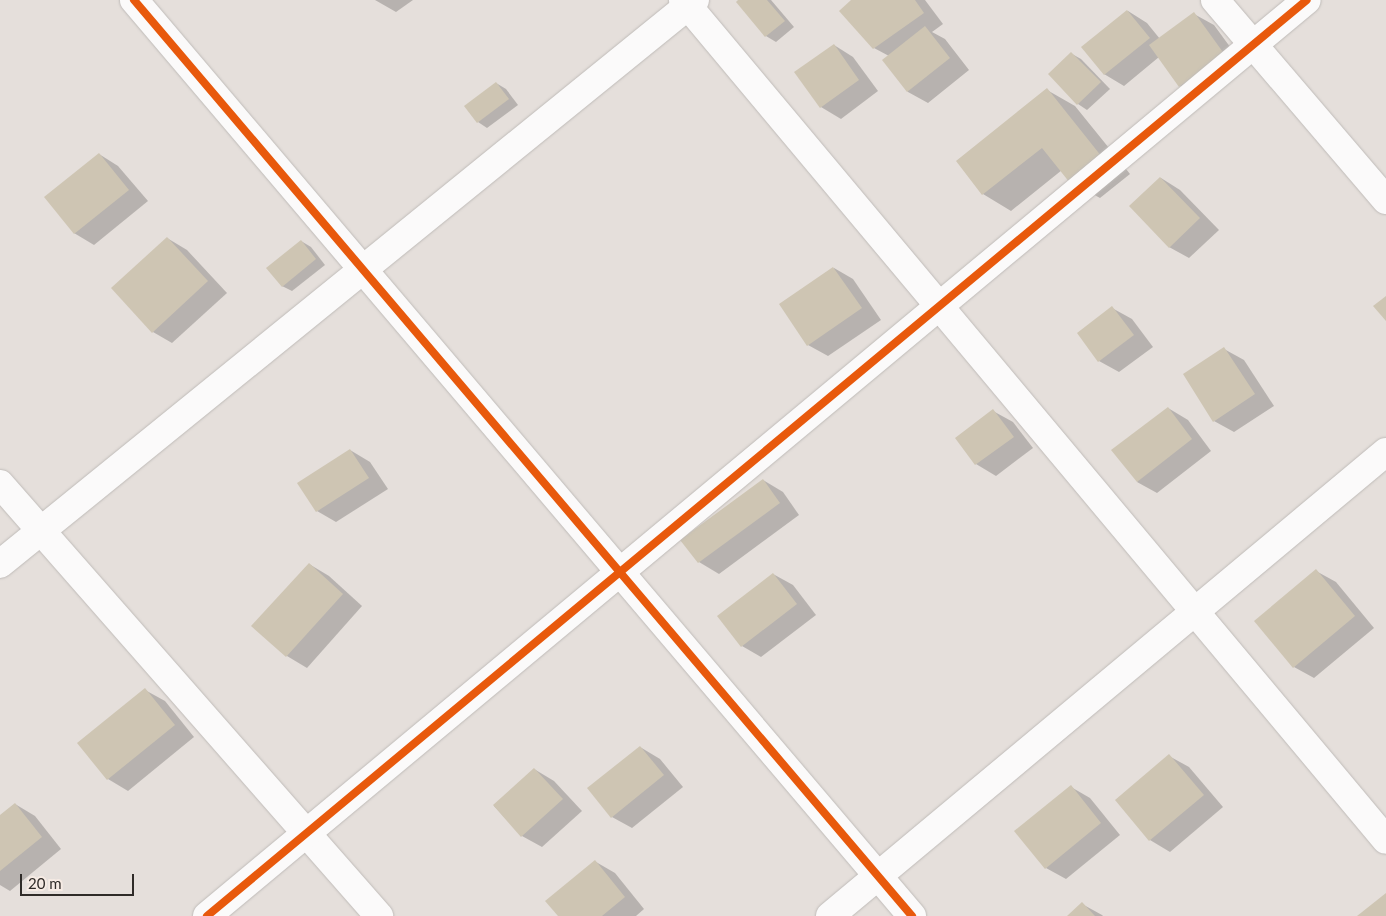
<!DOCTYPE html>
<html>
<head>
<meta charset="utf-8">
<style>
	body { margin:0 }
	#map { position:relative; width:1386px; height:916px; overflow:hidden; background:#e5dfdb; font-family:Lato,sans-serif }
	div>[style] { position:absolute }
	.shadow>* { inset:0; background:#0003 }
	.building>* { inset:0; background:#cec5b3 }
	.roads { filter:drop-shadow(0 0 1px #bfbbb8) drop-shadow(0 0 1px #bfbbb8) }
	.minor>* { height:28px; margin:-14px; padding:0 14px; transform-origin:14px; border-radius:14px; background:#fbfafa }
	.cycleway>* { height:8px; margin:-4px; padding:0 4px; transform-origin:4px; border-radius:4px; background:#e8590c }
	span { translate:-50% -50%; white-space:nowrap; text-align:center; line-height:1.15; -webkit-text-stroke:4.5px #f6ebe4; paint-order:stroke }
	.scale { position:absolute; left:20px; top:874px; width:114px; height:22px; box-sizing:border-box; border:2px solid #2f2b28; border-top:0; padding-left:6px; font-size:15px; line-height:18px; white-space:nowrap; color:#2f2b28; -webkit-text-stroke:4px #f6ebe4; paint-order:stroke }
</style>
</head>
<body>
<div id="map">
	<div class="shadow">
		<i style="clip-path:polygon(375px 0,413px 0,396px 12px)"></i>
		<i style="clip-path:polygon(740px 0,771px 0,794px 27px,776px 42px,766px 36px)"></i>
		<i style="clip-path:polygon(853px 0,925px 0,943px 24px,932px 32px,945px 39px,969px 70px,928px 103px,908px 92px,884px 60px,889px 56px,874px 48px)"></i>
		<i style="clip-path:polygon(1128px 11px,1147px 23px,1160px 39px,1194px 14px,1214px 25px,1244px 66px,1199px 97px,1180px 86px,1159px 57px,1124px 86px,1104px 74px)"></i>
		<i style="clip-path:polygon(834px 45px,853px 57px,878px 91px,841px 119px,821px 107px)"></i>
		<i style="clip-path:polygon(1072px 54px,1081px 59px,1110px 89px,1087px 110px,1078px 104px)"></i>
		<i style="clip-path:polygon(496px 83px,506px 89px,518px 105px,487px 128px,478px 122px)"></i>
		<i style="clip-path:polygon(1047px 90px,1075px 106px,1130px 174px,1100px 198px,1071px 182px,1062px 170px,1011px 211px,983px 194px,957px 161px)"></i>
		<i style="clip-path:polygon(99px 154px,118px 166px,148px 201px,94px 245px,74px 233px)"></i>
		<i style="clip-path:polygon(1161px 178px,1180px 190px,1219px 230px,1189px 258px,1169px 247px)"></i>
		<i style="clip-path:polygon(167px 238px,187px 250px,227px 293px,172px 343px,153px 332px)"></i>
		<i style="clip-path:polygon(301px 241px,311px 247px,325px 265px,292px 291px,282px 286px)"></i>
		<i style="clip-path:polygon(834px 268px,853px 279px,881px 320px,828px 356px,808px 345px)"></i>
		<i style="clip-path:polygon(1112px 308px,1132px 319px,1153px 347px,1119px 372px,1099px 361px)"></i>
		<i style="clip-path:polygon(1224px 349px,1244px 360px,1274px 406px,1234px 432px,1214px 421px)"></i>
		<i style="clip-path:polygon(1168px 408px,1188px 420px,1211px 451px,1157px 493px,1137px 482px)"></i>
		<i style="clip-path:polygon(993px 411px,1013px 422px,1033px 448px,996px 476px,976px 464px,956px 438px)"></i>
		<i style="clip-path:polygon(350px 450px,370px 462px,388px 489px,336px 522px,317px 511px)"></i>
		<i style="clip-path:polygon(763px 480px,783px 492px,799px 515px,719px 574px,699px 562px,682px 540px)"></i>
		<i style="clip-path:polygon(309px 564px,329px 576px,362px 606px,307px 668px,287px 656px,253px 626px)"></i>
		<i style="clip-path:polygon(1316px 571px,1336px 582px,1374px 628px,1314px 678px,1294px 667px)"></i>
		<i style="clip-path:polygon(773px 574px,793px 585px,816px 615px,761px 657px,742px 646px)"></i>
		<i style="clip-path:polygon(145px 690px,165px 701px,194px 737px,128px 791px,108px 779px,79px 743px)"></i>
		<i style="clip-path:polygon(640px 747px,660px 759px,683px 787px,632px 828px,612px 817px)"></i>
		<i style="clip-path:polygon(1169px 756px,1189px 767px,1223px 807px,1170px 852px,1150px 840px,1116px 800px)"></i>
		<i style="clip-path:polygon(534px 769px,554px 781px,582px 811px,542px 847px,522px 836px,494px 806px)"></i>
		<i style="clip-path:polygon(1071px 787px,1090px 798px,1120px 835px,1066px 879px,1046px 868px)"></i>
		<i style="clip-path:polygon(15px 804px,35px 816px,61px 849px,10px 891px,0 885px,0 816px)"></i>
		<i style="clip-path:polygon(596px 862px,615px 873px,644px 909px,636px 916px,559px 916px)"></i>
		<i style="clip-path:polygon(1082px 904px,1102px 915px,1103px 916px,1069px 916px)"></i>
	</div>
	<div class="building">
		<i style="clip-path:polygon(738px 0,767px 0,785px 21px,765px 37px,736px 2px)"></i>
		<i style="clip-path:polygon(851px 0,915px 0,924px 13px,873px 49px,839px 11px)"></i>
		<i style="clip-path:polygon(1127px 10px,1150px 38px,1104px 75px,1081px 47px)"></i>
		<i style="clip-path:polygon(1194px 12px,1225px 55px,1179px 87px,1149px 45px)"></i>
		<i style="clip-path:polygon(925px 26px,950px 58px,907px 92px,882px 60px)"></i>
		<i style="clip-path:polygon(834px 44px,859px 80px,820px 108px,794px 72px)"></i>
		<i style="clip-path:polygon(1071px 52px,1101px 82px,1077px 105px,1048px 74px)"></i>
		<i style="clip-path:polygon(496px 82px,509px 99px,477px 123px,464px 106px)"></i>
		<i style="clip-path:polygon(1047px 88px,1102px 157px,1070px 183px,1042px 148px,982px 195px,956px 161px)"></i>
		<i style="clip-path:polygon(99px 153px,129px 190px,74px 234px,44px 197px)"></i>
		<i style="clip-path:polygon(1160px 177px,1200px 218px,1169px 248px,1129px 206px)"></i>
		<i style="clip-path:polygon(167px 237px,208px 281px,152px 333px,111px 288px)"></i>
		<i style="clip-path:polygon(301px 240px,316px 259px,282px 287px,266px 268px)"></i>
		<i style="clip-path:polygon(833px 267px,862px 308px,807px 346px,779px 304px)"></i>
		<i style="clip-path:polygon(1386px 296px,1386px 321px,1373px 306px)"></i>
		<i style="clip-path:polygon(1112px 306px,1134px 335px,1098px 362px,1077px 333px)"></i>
		<i style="clip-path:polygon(1224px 347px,1255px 394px,1213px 422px,1183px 374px)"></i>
		<i style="clip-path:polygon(1168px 407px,1192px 439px,1137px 482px,1111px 450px)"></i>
		<i style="clip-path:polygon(993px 409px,1014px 437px,975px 465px,955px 438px)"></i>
		<i style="clip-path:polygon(350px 449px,369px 478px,316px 512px,297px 483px)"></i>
		<i style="clip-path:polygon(763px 479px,780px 503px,698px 563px,680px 540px)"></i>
		<i style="clip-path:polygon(309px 563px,343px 594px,286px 657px,251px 626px)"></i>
		<i style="clip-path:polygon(1316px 569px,1355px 616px,1293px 668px,1254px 621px)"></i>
		<i style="clip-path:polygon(773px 573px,797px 604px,741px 647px,717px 616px)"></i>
		<i style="clip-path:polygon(145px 688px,175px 725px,107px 780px,77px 743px)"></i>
		<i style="clip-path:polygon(640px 746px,664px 775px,611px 818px,587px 788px)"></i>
		<i style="clip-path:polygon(1169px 754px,1204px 795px,1149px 841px,1115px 800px)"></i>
		<i style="clip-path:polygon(534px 768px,563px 799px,521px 837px,493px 805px)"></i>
		<i style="clip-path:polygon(1071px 785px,1101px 823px,1045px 869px,1014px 831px)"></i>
		<i style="clip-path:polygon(15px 803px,42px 837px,0 871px,0 815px)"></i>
		<i style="clip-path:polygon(595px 860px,625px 897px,602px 916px,558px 916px,545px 901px)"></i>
		<i style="clip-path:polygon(1386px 893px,1386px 916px,1357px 916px)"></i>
		<i style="clip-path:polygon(1082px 902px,1095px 916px,1067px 916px)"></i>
	</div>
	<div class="roads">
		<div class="minor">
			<i style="left:134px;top:0;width:1202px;rotate:49.66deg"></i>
			<i style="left:683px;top:0;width:1095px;rotate:50.07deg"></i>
			<i style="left:1215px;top:0;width:263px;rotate:49.5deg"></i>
			<i style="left:0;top:484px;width:575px;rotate:48.74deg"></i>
			<i style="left:0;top:564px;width:895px;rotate:-39.06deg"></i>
			<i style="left:207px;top:916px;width:1431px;rotate:-39.79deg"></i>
			<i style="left:830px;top:916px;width:724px;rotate:-39.85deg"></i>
		</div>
	</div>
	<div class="cycleway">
		<i style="left:134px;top:0;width:1202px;rotate:49.66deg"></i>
		<i style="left:207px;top:916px;width:1431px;rotate:-39.79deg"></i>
	</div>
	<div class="scale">20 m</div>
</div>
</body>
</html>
